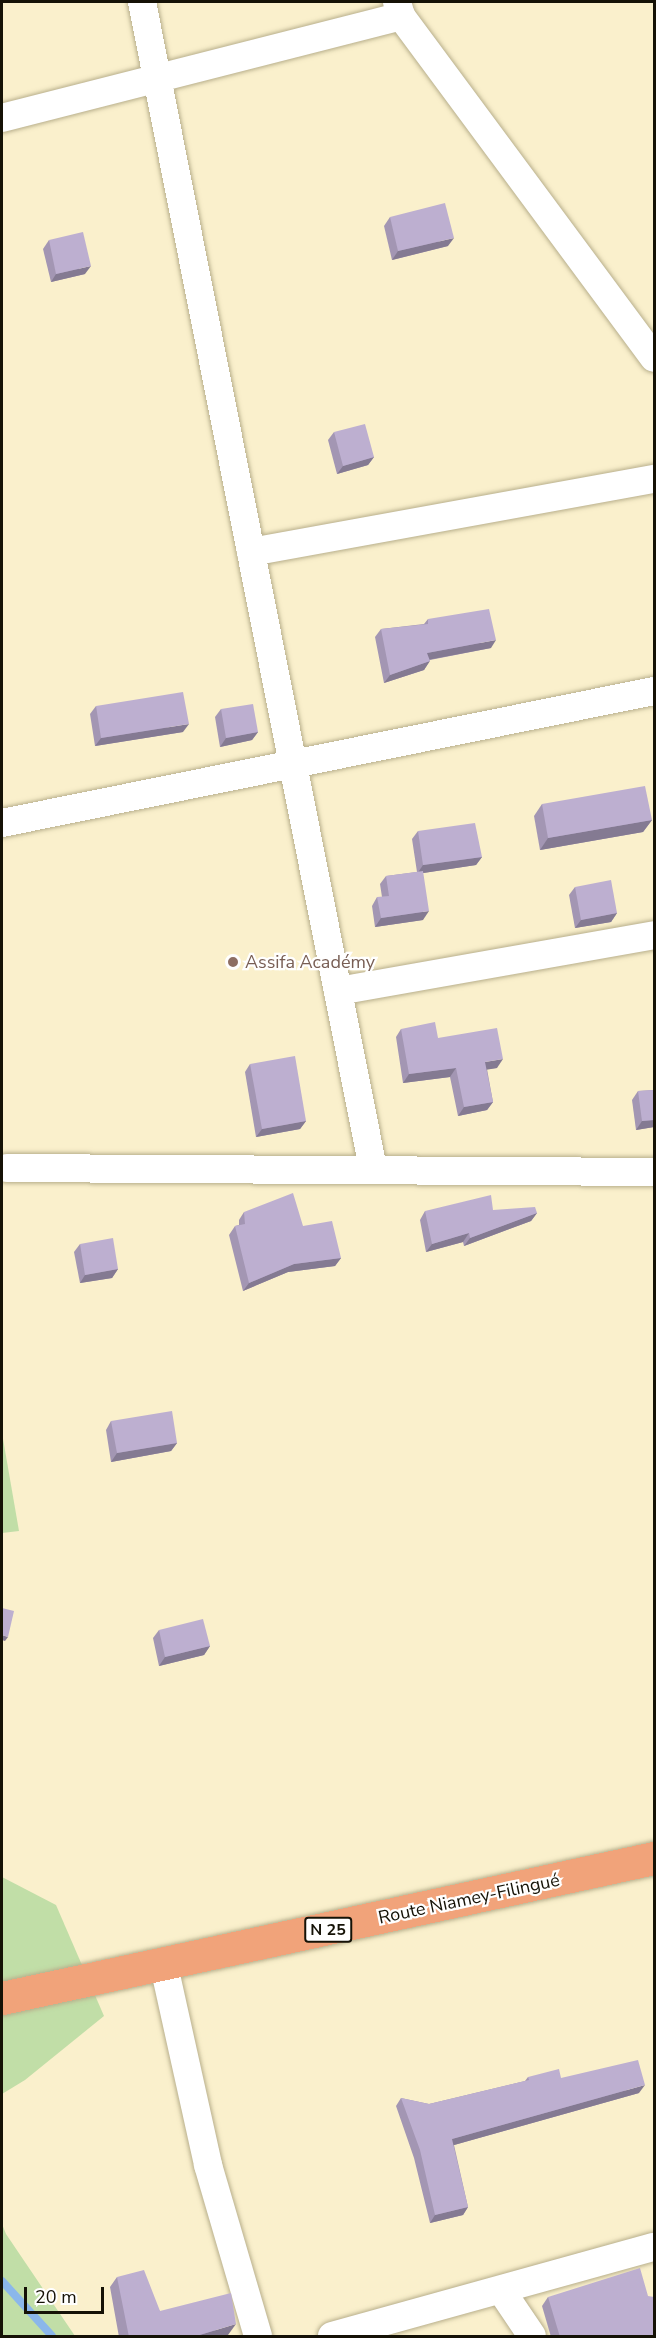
<!DOCTYPE html>
<html>
<head>
<meta charset="utf-8">
<style>
	body { margin:0 }
	#map { position:relative; width:656px; height:2338px; overflow:hidden; background:#faf0cc; font-family:"Nunito Sans",sans-serif }
	div>[style] { position:absolute }
	.green>* { inset:0; background:#c1dea7 }
	.stream>* { height:8px; margin:-4px; padding:0 4px; transform-origin:4px; border-radius:4px; background:#8bb7ea }
	.roads { filter:drop-shadow(0 0 2px #b8af8c) drop-shadow(0 0 2px #b8af8c) }
	.street>* { height:28px; margin:-14px; padding:0 14px; transform-origin:14px; border-radius:14px; background:#fff }
	.primary>* { height:33px; margin:-16.5px; padding:0 16.5px; transform-origin:16.5px; border-radius:16.5px; background:#f1a37a }
	.wall>* { inset:0; background:#a396b3 }
	.shaded-wall>* { inset:0; background:#847a92 }
	.building>* { inset:0; background:#bdafd0 }
	.dots>* { width:16px; height:16px; translate:-50% -50%; box-sizing:border-box; border:3px solid #fff; border-radius:50% }
	span { translate:-50% -50%; white-space:nowrap; text-align:center; line-height:1.15; -webkit-text-stroke:4.5px #fff; paint-order:stroke }
	.shield-label span { padding:2px 4px; background:#fff; border:2px solid; border-radius:4px; -webkit-text-stroke-width:0 }
	.shield-label { font-size:16px; color:#151206; font-weight:700 }
	.education-label { font-size:18px; color:#785e54 }
	.left { translate:0 -50%; text-align:left }
	.street-label { font-size:18px; color:#151206 }
	.frame { position:absolute; inset:0; border:3px solid #151206; pointer-events:none }
	.scale { position:absolute; left:24px; top:2287px; width:80px; height:27px; box-sizing:border-box; border:3px solid #151206; border-top:0; padding-left:8px; font-size:18px; line-height:21px; white-space:nowrap; color:#151206; -webkit-text-stroke:4px #fff; paint-order:stroke }
</style>
</head>
<body>
<div id="map">
	<div class="green">
		<i style="clip-path:polygon(2px 1433px,19px 1531px,2px 1533px)"></i>
		<i style="clip-path:polygon(2px 1877px,56px 1905px,104px 2016px,25px 2080px,2px 2094px)"></i>
		<i style="clip-path:polygon(2px 2224px,6px 2234px,75px 2336px,2px 2336px)"></i>
	</div>
	<div class="stream">
		<i style="left:2px;top:2281px;width:74px;rotate:47.7deg"></i>
	</div>
	<div class="roads">
		<div class="street">
			<i style="left:142px;top:2px;width:1190px;rotate:78.8deg"></i>
			<i style="left:397px;top:2px;width:15px;rotate:74deg"></i>
			<i style="left:401px;top:16px;width:425px;rotate:53.5deg"></i>
			<i style="left:2px;top:118px;width:412px;rotate:-14.3deg"></i>
			<i style="left:251px;top:552px;width:410px;rotate:-10.3deg"></i>
			<i style="left:2px;top:823px;width:665px;rotate:-11.45deg"></i>
			<i style="left:338px;top:991px;width:321px;rotate:-10deg"></i>
			<i style="left:7px;top:1168px;width:647px;rotate:0.35deg"></i>
			<i style="left:164px;top:1966px;width:204px;rotate:77.5deg"></i>
			<i style="left:208px;top:2165px;width:178px;rotate:73.7deg"></i>
			<i style="left:501px;top:2290px;width:55px;rotate:56deg"></i>
			<i style="left:332px;top:2336px;width:334px;rotate:-15.5deg"></i>
		</div>
		<div class="primary">
			<i style="left:2px;top:1998px;width:667px;rotate:-12.12deg"></i>
		</div>
	</div>
	<div class="wall">
		<i style="clip-path:polygon(390px 217px,448px 246px,392px 260px,384px 226px)"></i>
		<i style="clip-path:polygon(49px 240px,85px 274px,51px 282px,43px 249px)"></i>
		<i style="clip-path:polygon(334px 432px,374px 457px,368px 465px,337px 474px,328px 440px)"></i>
		<i style="clip-path:polygon(428px 619px,491px 648px,430px 660px,424px 670px,384px 683px,375px 637px,381px 629px,424px 624px)"></i>
		<i style="clip-path:polygon(96px 706px,183px 732px,95px 746px,90px 714px)"></i>
		<i style="clip-path:polygon(221px 709px,258px 732px,252px 740px,220px 747px,215px 717px)"></i>
		<i style="clip-path:polygon(542px 804px,652px 820px,643px 832px,540px 850px,534px 816px)"></i>
		<i style="clip-path:polygon(418px 831px,482px 857px,476px 865px,423px 873px,423px 920px,375px 927px,372px 906px,377px 897px,382px 897px,380px 884px,386px 876px,417px 872px,412px 839px)"></i>
		<i style="clip-path:polygon(575px 887px,617px 913px,611px 922px,575px 928px,569px 895px)"></i>
		<i style="clip-path:polygon(401px 1029px,438px 1038px,497px 1068px,487px 1069px,493px 1102px,487px 1110px,458px 1116px,450px 1077px,403px 1083px,396px 1037px)"></i>
		<i style="clip-path:polygon(250px 1064px,306px 1121px,300px 1129px,256px 1137px,245px 1072px)"></i>
		<i style="clip-path:polygon(654px 1090px,654px 1127px,636px 1130px,632px 1100px,638px 1091px)"></i>
		<i style="clip-path:polygon(493px 1210px,537px 1213px,531px 1221px,464px 1246px,463px 1242px,426px 1252px,420px 1220px,425px 1211px)"></i>
		<i style="clip-path:polygon(244px 1212px,303px 1226px,341px 1258px,335px 1266px,288px 1272px,243px 1291px,229px 1235px,235px 1226px,239px 1225px,239px 1220px)"></i>
		<i style="clip-path:polygon(80px 1244px,118px 1269px,112px 1278px,80px 1283px,74px 1252px)"></i>
		<i style="clip-path:polygon(111px 1421px,177px 1443px,171px 1451px,111px 1462px,106px 1430px)"></i>
		<i style="clip-path:polygon(159px 1630px,210px 1646px,204px 1655px,159px 1666px,153px 1638px)"></i>
		<i style="clip-path:polygon(528px 2077px,561px 2078px,639px 2093px,454px 2145px,468px 2207px,463px 2215px,430px 2223px,414px 2158px,396px 2106px,401px 2098px,429px 2104px,525px 2081px)"></i>
		<i style="clip-path:polygon(117px 2277px,160px 2311px,228px 2335px,223px 2337px,119px 2337px,110px 2287px)"></i>
		<i style="clip-path:polygon(548px 2297px,654px 2337px,551px 2337px,542px 2306px)"></i>
	</div>
	<div class="shaded-wall">
		<i style="clip-path:polygon(454px 238px,448px 246px,392px 260px,398px 251px)"></i>
		<i style="clip-path:polygon(91px 266px,85px 274px,51px 282px,56px 274px)"></i>
		<i style="clip-path:polygon(374px 457px,368px 465px,337px 474px,343px 466px)"></i>
		<i style="clip-path:polygon(496px 640px,491px 648px,422px 661px,427px 653px)"></i>
		<i style="clip-path:polygon(430px 661px,424px 670px,384px 683px,390px 675px)"></i>
		<i style="clip-path:polygon(189px 724px,183px 732px,95px 746px,101px 738px)"></i>
		<i style="clip-path:polygon(258px 732px,252px 740px,220px 747px,226px 738px)"></i>
		<i style="clip-path:polygon(652px 820px,643px 832px,540px 850px,548px 838px)"></i>
		<i style="clip-path:polygon(482px 857px,476px 865px,417px 874px,423px 865px)"></i>
		<i style="clip-path:polygon(429px 911px,423px 920px,375px 927px,381px 918px)"></i>
		<i style="clip-path:polygon(617px 913px,611px 922px,575px 928px,581px 920px)"></i>
		<i style="clip-path:polygon(503px 1059px,497px 1068px,479px 1071px,485px 1062px)"></i>
		<i style="clip-path:polygon(456px 1068px,450px 1077px,403px 1083px,409px 1074px)"></i>
		<i style="clip-path:polygon(493px 1102px,487px 1110px,458px 1116px,464px 1107px)"></i>
		<i style="clip-path:polygon(654px 1120px,654px 1127px,636px 1130px,642px 1121px)"></i>
		<i style="clip-path:polygon(306px 1121px,300px 1129px,256px 1137px,262px 1129px)"></i>
		<i style="clip-path:polygon(537px 1213px,531px 1221px,464px 1246px,470px 1238px)"></i>
		<i style="clip-path:polygon(469px 1233px,463px 1242px,426px 1252px,432px 1244px)"></i>
		<i style="clip-path:polygon(341px 1258px,335px 1266px,288px 1272px,243px 1291px,249px 1283px,294px 1264px)"></i>
		<i style="clip-path:polygon(118px 1269px,112px 1278px,80px 1283px,85px 1275px)"></i>
		<i style="clip-path:polygon(177px 1443px,171px 1451px,111px 1462px,117px 1453px)"></i>
		<i style="clip-path:polygon(2px 1635px,8px 1637px,5px 1641px,2px 1640px)"></i>
		<i style="clip-path:polygon(210px 1646px,204px 1655px,159px 1666px,165px 1657px)"></i>
		<i style="clip-path:polygon(645px 2085px,639px 2093px,447px 2147px,452px 2139px)"></i>
		<i style="clip-path:polygon(468px 2207px,463px 2215px,430px 2223px,435px 2215px)"></i>
		<i style="clip-path:polygon(236px 2324px,228px 2335px,223px 2337px,193px 2337px)"></i>
	</div>
	<div class="building">
		<i style="clip-path:polygon(445px 203px,454px 238px,398px 251px,390px 217px)"></i>
		<i style="clip-path:polygon(83px 232px,91px 266px,56px 274px,49px 240px)"></i>
		<i style="clip-path:polygon(365px 424px,374px 457px,343px 466px,334px 432px)"></i>
		<i style="clip-path:polygon(489px 609px,496px 640px,427px 653px,430px 661px,390px 675px,381px 629px,428px 624px,428px 619px)"></i>
		<i style="clip-path:polygon(183px 692px,189px 724px,101px 738px,96px 706px)"></i>
		<i style="clip-path:polygon(253px 704px,258px 732px,226px 738px,221px 709px)"></i>
		<i style="clip-path:polygon(645px 786px,652px 820px,548px 838px,542px 804px)"></i>
		<i style="clip-path:polygon(475px 823px,482px 857px,423px 865px,418px 831px)"></i>
		<i style="clip-path:polygon(423px 871px,429px 911px,381px 918px,377px 897px,389px 896px,386px 876px)"></i>
		<i style="clip-path:polygon(611px 880px,617px 913px,581px 920px,575px 887px)"></i>
		<i style="clip-path:polygon(435px 1022px,438px 1038px,497px 1028px,503px 1059px,485px 1062px,493px 1102px,464px 1107px,456px 1068px,409px 1074px,401px 1029px)"></i>
		<i style="clip-path:polygon(295px 1056px,306px 1121px,262px 1129px,250px 1064px)"></i>
		<i style="clip-path:polygon(654px 1090px,654px 1120px,642px 1121px,638px 1091px)"></i>
		<i style="clip-path:polygon(293px 1193px,303px 1226px,332px 1221px,341px 1258px,294px 1264px,249px 1283px,235px 1226px,245px 1224px,244px 1212px)"></i>
		<i style="clip-path:polygon(491px 1195px,493px 1210px,535px 1207px,537px 1213px,470px 1238px,469px 1233px,432px 1244px,425px 1211px)"></i>
		<i style="clip-path:polygon(113px 1238px,118px 1269px,85px 1275px,80px 1244px)"></i>
		<i style="clip-path:polygon(172px 1411px,177px 1443px,117px 1453px,111px 1421px)"></i>
		<i style="clip-path:polygon(2px 1608px,14px 1611px,8px 1637px,2px 1635px)"></i>
		<i style="clip-path:polygon(203px 1619px,210px 1646px,165px 1657px,159px 1630px)"></i>
		<i style="clip-path:polygon(638px 2060px,645px 2085px,452px 2139px,468px 2207px,435px 2215px,420px 2150px,401px 2098px,429px 2104px,529px 2080px,528px 2077px,559px 2069px,561px 2078px)"></i>
		<i style="clip-path:polygon(640px 2268px,648px 2296px,654px 2297px,654px 2337px,560px 2337px,548px 2297px)"></i>
		<i style="clip-path:polygon(144px 2270px,160px 2311px,231px 2293px,236px 2324px,193px 2337px,129px 2337px,117px 2277px)"></i>
	</div>
	<div class="dots">
		<i style="left:233px;top:962px;background:#8d6e63"></i>
	</div>
	<div class="shield-label">
		<span style="left:328px;top:1930px">N 25</span>
	</div>
	<div class="education-label">
		<span class="left" style="left:245px;top:962px">Assifa Académy</span>
	</div>
	<div class="street-label">
		<span style="left:469px;top:1899px;rotate:-12deg">Route Niamey-Filingué</span>
	</div>
	<div class="frame"></div>
	<div class="scale">20 m</div>
</div>
</body>
</html>
